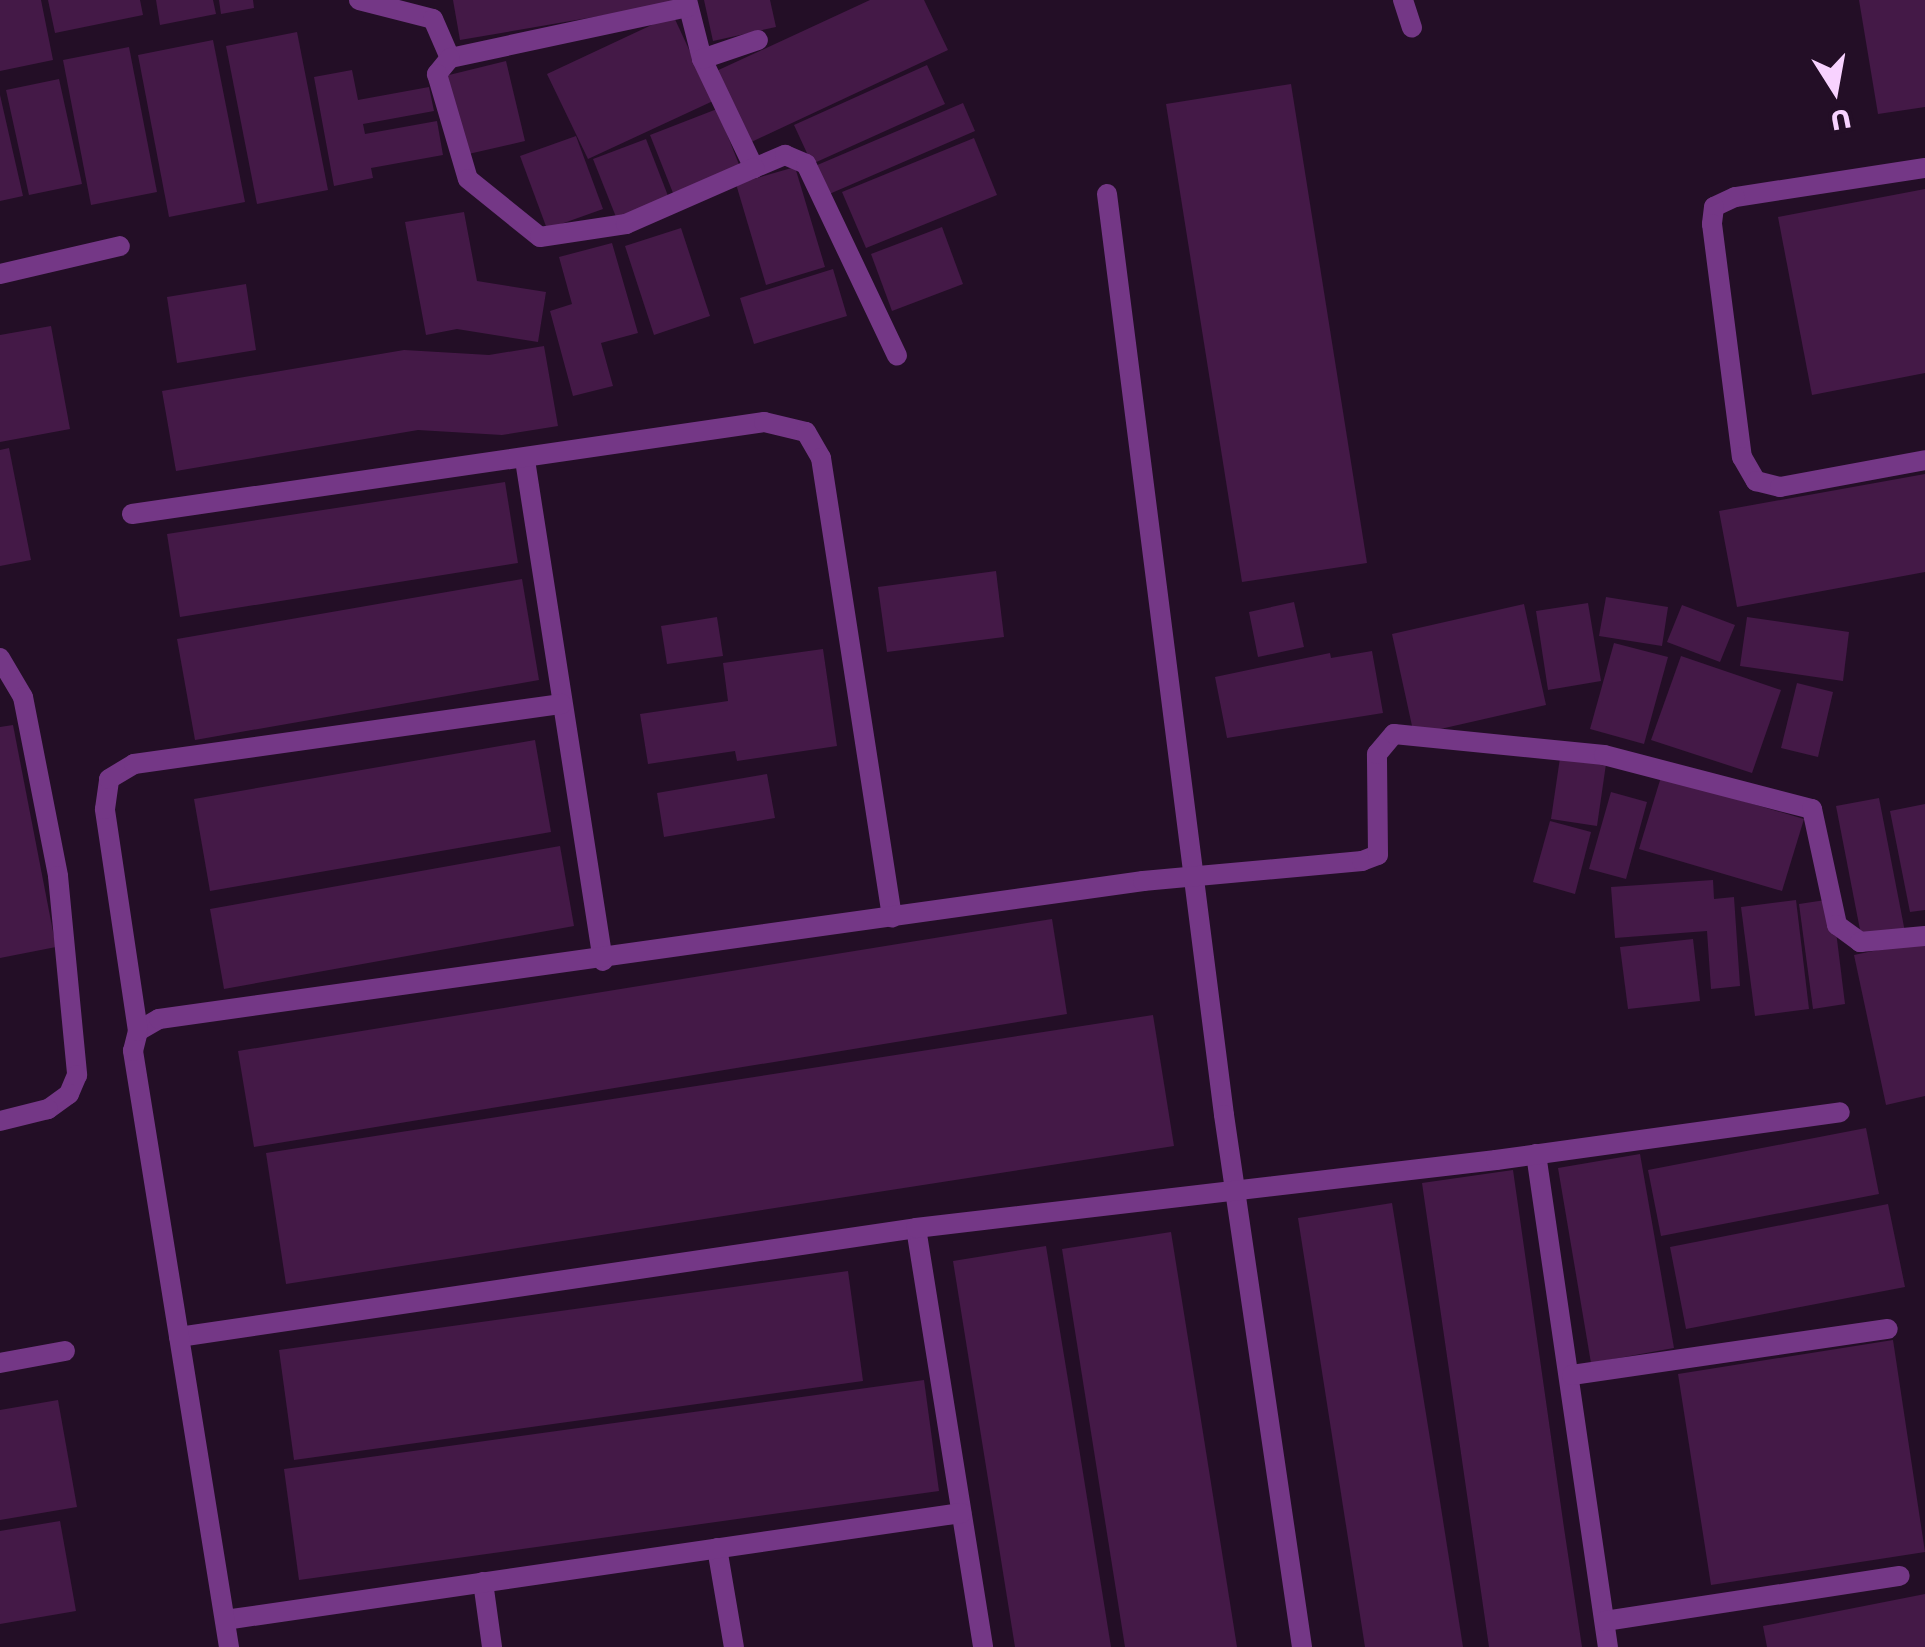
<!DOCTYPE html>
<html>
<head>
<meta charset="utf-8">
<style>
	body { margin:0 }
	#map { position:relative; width:1925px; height:1647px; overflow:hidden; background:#230e26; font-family:"Work Sans",sans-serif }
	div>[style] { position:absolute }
	.building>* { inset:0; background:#441947 }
	.service>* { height:20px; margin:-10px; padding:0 10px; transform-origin:10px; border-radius:10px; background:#743786 }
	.minor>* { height:20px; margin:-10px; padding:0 10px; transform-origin:10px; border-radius:10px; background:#743786 }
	span { translate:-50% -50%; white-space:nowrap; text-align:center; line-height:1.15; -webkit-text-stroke:8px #230e26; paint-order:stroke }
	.north { position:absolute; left:1785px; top:40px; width:100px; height:100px; -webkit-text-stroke:8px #230e26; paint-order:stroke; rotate:169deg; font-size:28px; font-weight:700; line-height:40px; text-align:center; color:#f8d2ff }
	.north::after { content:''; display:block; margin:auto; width:35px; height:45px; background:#f8d2ff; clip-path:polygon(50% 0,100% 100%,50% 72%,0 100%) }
</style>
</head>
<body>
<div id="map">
	<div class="building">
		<i style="clip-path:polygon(0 0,41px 0,53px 60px,0 71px)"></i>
		<i style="clip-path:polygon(48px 0,140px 0,143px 15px,55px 33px)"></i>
		<i style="clip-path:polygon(156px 0,213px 0,216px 14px,160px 25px)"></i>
		<i style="clip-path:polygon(219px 0,253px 0,254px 8px,221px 14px)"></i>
		<i style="clip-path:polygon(453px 0,681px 0,681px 2px,460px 40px)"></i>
		<i style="clip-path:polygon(704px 0,770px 0,776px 27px,713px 41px)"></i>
		<i style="clip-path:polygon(870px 0,924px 0,948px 50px,745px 145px,712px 73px)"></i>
		<i style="clip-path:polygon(1859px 0,1925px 0,1925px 107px,1878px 114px)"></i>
		<i style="clip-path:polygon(673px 15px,713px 101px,588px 159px,547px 74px)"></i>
		<i style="clip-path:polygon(297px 32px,328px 190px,257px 204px,226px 46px)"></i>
		<i style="clip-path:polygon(213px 40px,245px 202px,169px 217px,138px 55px)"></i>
		<i style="clip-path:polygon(129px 47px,157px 192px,91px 205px,63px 60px)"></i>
		<i style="clip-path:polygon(506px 61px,525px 141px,464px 155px,445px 76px)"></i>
		<i style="clip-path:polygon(927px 65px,945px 104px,812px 164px,794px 125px)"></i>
		<i style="clip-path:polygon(352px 70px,358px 100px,429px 87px,434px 111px,363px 124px,365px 134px,437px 121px,443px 155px,371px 168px,373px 178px,334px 186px,314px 77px)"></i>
		<i style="clip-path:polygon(59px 79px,82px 184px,29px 195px,6px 90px)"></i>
		<i style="clip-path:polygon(1291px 84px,1367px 563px,1242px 582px,1166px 104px)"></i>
		<i style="clip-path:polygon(0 95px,23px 196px,0 201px)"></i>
		<i style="clip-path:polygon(963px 103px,975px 131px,827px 195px,815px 166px)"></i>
		<i style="clip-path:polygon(717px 109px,740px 167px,673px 193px,650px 135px)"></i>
		<i style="clip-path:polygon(576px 136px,603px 209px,547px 229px,520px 156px)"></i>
		<i style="clip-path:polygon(974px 138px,997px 195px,866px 248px,842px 192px)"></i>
		<i style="clip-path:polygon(646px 139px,670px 201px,618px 222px,593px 159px)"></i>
		<i style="clip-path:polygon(795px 167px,825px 267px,766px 285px,736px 184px)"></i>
		<i style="clip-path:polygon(1925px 189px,1925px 373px,1812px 395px,1778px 217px)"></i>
		<i style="clip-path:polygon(464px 212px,477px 281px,546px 292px,538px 342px,457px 329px,426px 335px,405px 222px)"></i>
		<i style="clip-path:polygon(942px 227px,963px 284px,892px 311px,871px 254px)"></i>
		<i style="clip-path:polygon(681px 228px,710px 316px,654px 335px,625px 246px)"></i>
		<i style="clip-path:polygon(612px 243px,638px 333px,601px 343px,613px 386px,573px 396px,550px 311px,572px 304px,559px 257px)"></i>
		<i style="clip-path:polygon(833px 269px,847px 316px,754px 344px,740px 298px)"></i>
		<i style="clip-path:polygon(246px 284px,256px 350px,177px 363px,167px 297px)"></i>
		<i style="clip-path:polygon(51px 326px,70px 429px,0 442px,0 335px)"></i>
		<i style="clip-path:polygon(544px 346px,558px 426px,502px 435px,418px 430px,176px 471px,162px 391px,404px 350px,489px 355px)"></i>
		<i style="clip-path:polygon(9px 448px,31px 560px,0 566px,0 450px)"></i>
		<i style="clip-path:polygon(1925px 474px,1925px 572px,1737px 607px,1719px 511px)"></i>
		<i style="clip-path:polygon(505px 482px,518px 563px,180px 617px,167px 534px)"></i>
		<i style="clip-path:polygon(996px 571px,1004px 637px,887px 652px,878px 587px)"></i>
		<i style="clip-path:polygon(522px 579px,539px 680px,195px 740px,177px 639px)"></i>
		<i style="clip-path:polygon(1606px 597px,1668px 607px,1662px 646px,1599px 636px)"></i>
		<i style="clip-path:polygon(1294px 602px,1304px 647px,1258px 657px,1249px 612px)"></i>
		<i style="clip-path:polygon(1588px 603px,1601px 681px,1548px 690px,1536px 611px)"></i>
		<i style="clip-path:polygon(1524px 604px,1546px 705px,1414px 735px,1392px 634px)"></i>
		<i style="clip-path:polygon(1682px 605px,1735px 625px,1720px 662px,1667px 642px)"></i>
		<i style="clip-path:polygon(717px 617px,723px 656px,667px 664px,661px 626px)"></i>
		<i style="clip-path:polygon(1747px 617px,1849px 632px,1843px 681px,1740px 666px)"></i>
		<i style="clip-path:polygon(1614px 643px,1668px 657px,1644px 744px,1590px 729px)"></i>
		<i style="clip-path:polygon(823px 649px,837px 746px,737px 761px,735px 751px,648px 764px,640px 714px,728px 701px,723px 663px)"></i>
		<i style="clip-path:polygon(1372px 651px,1383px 713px,1227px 738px,1215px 677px,1330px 653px,1331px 658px)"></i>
		<i style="clip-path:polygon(1681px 656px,1781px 690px,1752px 773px,1651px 740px)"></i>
		<i style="clip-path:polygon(1797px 683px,1833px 692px,1818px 757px,1781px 748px)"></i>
		<i style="clip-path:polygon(13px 725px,56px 947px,0 958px,0 727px)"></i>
		<i style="clip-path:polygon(535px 740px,551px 832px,210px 891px,194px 799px)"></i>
		<i style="clip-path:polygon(1560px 758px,1606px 764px,1597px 826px,1551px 819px)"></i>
		<i style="clip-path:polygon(767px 774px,775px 818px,664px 837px,657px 793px)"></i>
		<i style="clip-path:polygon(1661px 777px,1804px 819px,1782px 891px,1639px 849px)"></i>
		<i style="clip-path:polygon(1611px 792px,1647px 802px,1626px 879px,1589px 869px)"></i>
		<i style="clip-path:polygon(1879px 798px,1905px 932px,1862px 940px,1836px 806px)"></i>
		<i style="clip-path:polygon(1925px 804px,1925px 910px,1910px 912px,1890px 811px)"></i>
		<i style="clip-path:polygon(1550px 821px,1591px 832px,1575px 894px,1533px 882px)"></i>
		<i style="clip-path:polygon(560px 846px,574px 926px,224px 989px,210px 909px)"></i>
		<i style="clip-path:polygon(1713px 880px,1714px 899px,1734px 897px,1740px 986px,1711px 989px,1707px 931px,1615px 938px,1611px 887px)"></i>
		<i style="clip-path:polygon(1832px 899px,1845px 1004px,1813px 1009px,1799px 904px)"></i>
		<i style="clip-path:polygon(1796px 900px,1809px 1009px,1755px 1016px,1741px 907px)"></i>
		<i style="clip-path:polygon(1052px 919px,1067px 1014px,254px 1147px,238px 1051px)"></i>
		<i style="clip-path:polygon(1693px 939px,1700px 1001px,1628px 1009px,1620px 947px)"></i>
		<i style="clip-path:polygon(1925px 940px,1925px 1096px,1886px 1105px,1854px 955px)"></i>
		<i style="clip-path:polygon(1153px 1015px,1174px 1146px,286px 1284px,266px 1153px)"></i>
		<i style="clip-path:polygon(1866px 1128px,1879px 1194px,1661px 1236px,1648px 1170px)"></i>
		<i style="clip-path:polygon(1640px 1154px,1674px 1348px,1591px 1363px,1558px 1168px)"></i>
		<i style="clip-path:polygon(1513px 1170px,1564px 1528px,1582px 1647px,1489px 1647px,1422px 1183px)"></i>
		<i style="clip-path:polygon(1392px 1203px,1436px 1476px,1463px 1647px,1365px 1647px,1298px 1218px)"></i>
		<i style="clip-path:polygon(1888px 1204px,1905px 1287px,1686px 1329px,1670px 1247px)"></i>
		<i style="clip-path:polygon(1171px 1232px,1194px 1376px,1237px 1647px,1125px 1647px,1062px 1249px)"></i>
		<i style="clip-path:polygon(1046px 1246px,1071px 1398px,1111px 1647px,1015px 1647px,953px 1261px)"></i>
		<i style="clip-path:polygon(848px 1271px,863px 1381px,294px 1460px,279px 1350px)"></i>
		<i style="clip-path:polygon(1893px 1340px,1925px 1552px,1711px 1585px,1678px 1374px)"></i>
		<i style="clip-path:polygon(924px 1380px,939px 1491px,299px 1580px,284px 1469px)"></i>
		<i style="clip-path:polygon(58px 1400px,77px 1507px,0 1520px,0 1410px)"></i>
		<i style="clip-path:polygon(60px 1521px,76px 1611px,0 1624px,0 1531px)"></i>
		<i style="clip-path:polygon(1925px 1594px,1925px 1647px,1767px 1647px,1763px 1626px)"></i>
	</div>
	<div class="service">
		<i style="left:1403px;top:0;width:29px;rotate:72deg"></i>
		<i style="left:1925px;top:168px;width:192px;rotate:171.3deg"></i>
		<i style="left:1735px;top:197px;width:23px;rotate:155deg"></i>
		<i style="left:1714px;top:207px;width:17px;rotate:97deg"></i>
		<i style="left:1712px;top:224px;width:235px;rotate:82.7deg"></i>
		<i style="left:1742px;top:457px;width:28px;rotate:60deg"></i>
		<i style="left:1756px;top:481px;width:25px;rotate:14deg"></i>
		<i style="left:1780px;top:487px;width:147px;rotate:-10.5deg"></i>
	</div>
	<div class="minor">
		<i style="left:359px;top:0;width:76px;rotate:14.4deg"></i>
		<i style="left:433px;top:19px;width:43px;rotate:66.4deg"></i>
		<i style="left:687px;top:0;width:61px;rotate:75.7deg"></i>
		<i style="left:702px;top:59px;width:121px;rotate:64.5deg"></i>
		<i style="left:754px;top:168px;width:34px;rotate:-23deg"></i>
		<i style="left:785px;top:155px;width:23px;rotate:23deg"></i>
		<i style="left:806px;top:164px;width:212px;rotate:64.6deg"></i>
		<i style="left:688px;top:7px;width:243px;rotate:167.9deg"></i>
		<i style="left:450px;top:58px;width:21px;rotate:129deg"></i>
		<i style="left:437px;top:74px;width:109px;rotate:73.6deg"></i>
		<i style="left:468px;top:179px;width:92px;rotate:38.9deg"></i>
		<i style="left:540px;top:237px;width:87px;rotate:-8.6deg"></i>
		<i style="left:626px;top:224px;width:140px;rotate:-23.6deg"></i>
		<i style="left:702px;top:59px;width:59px;rotate:-18.7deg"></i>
		<i style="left:1107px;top:194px;width:928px;rotate:82.76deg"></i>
		<i style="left:1224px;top:1115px;width:538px;rotate:81.66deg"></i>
		<i style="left:0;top:274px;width:123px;rotate:-13.1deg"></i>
		<i style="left:525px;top:460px;width:507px;rotate:81.15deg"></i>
		<i style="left:132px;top:514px;width:639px;rotate:-8.28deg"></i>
		<i style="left:764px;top:422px;width:43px;rotate:13.4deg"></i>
		<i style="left:806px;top:432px;width:30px;rotate:60deg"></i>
		<i style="left:821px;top:458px;width:465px;rotate:81.2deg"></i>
		<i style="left:0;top:658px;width:45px;rotate:59.5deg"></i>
		<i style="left:23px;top:697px;width:182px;rotate:78.9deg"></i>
		<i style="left:58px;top:876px;width:200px;rotate:84.5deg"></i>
		<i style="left:77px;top:1075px;width:21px;rotate:113deg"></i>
		<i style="left:69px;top:1094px;width:26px;rotate:144deg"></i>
		<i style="left:48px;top:1109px;width:49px;rotate:166deg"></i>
		<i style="left:138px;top:1031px;width:24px;rotate:-30deg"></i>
		<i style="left:159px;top:1019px;width:994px;rotate:-7.98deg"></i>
		<i style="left:1143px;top:881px;width:220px;rotate:-5.2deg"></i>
		<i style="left:1362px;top:861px;width:17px;rotate:-21deg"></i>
		<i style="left:1378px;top:855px;width:101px;rotate:-90.6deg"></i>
		<i style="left:1377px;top:754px;width:26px;rotate:-50deg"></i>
		<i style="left:1394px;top:734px;width:211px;rotate:5.7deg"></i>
		<i style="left:1604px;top:755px;width:215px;rotate:14.6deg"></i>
		<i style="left:1812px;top:809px;width:119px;rotate:77.8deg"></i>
		<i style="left:1837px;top:925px;width:29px;rotate:36deg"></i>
		<i style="left:1860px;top:942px;width:65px;rotate:-5.3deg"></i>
		<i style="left:1536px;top:1154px;width:498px;rotate:81.7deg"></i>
		<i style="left:916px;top:1228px;width:424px;rotate:80.9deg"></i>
		<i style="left:179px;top:1337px;width:745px;rotate:-8.41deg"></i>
		<i style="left:916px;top:1228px;width:584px;rotate:-6.69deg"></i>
		<i style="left:1496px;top:1160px;width:347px;rotate:-7.9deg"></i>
		<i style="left:0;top:1363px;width:66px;rotate:-10.5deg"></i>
		<i style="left:1572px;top:1375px;width:319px;rotate:-8.3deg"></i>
		<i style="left:717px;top:1548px;width:100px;rotate:80.3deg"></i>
		<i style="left:483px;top:1582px;width:66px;rotate:82.1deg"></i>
		<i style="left:225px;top:1620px;width:744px;rotate:-8.27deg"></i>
		<i style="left:1605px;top:1621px;width:298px;rotate:-8.7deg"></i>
		<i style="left:229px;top:1647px;width:604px;rotate:-99.15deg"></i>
		<i style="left:133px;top:1051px;width:21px;rotate:-76deg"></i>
		<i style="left:138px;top:1031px;width:224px;rotate:-98.5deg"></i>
		<i style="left:105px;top:809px;width:30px;rotate:-82deg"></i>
		<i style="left:109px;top:779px;width:29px;rotate:-31deg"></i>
		<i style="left:134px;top:764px;width:432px;rotate:-8deg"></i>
	</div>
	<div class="north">U</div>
</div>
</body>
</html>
